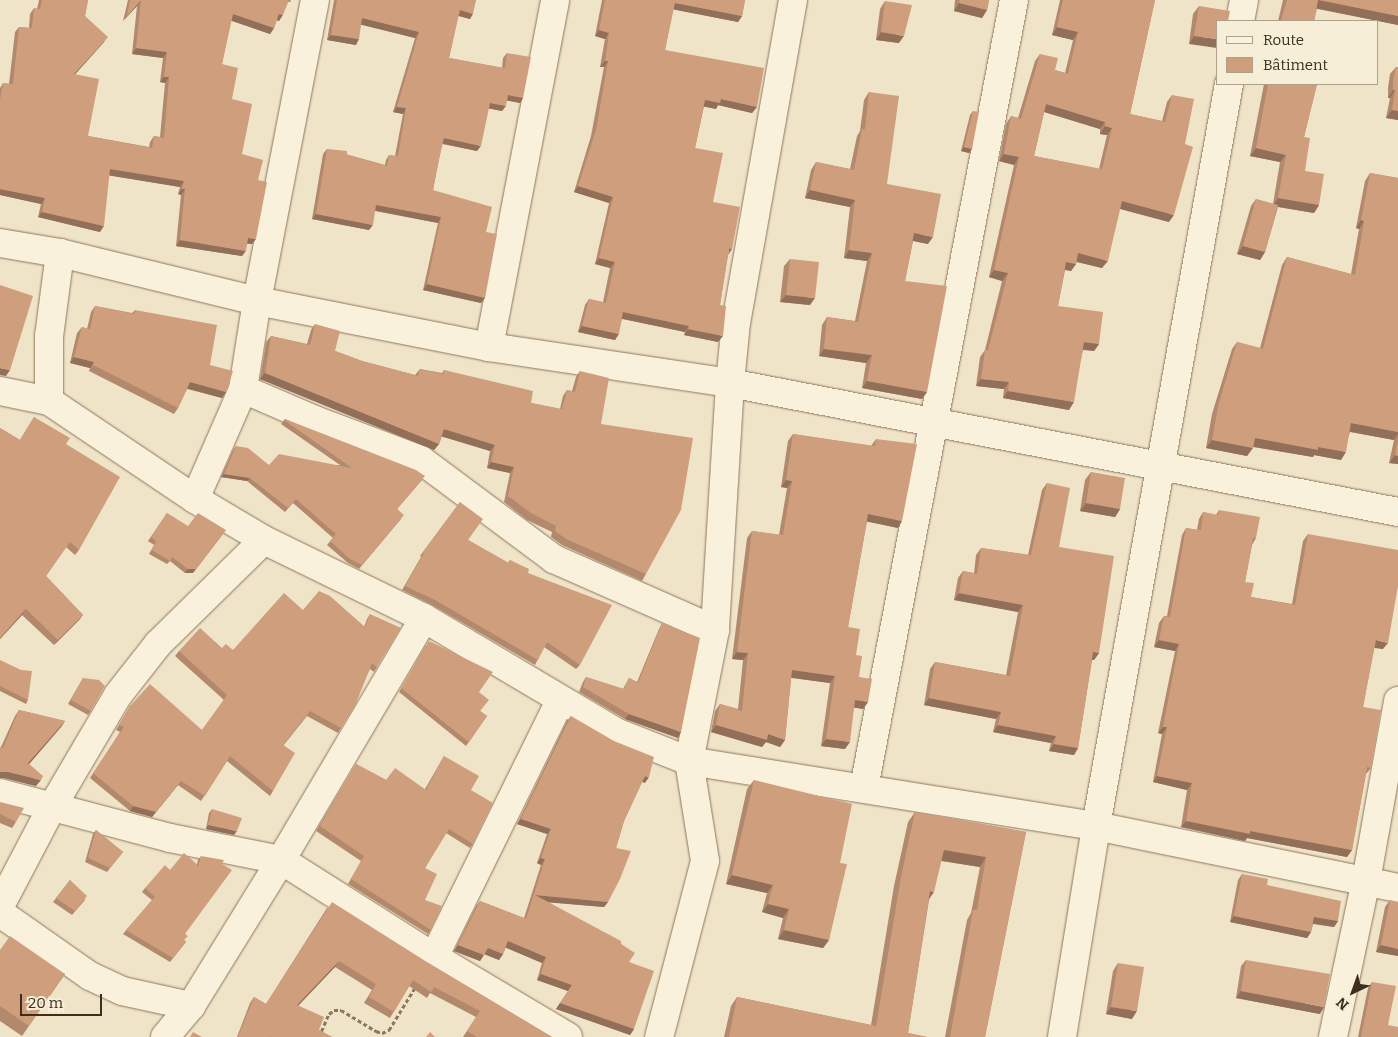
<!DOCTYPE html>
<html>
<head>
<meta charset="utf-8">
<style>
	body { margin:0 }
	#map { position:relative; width:1398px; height:1037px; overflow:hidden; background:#f0e4c8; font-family:Bitter,serif }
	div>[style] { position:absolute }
	.path>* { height:3px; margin-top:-1.5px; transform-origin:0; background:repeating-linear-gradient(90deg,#8d765c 0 4px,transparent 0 6.5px) }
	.roads { filter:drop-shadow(0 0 1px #8d765c) drop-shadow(0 0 1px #8d765c) }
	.street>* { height:28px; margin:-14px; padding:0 14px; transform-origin:14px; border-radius:14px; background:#faf1dc }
	.wall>* { inset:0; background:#b2896c }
	.shaded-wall>* { inset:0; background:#916f58 }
	.building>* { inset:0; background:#cf9f7d }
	span { translate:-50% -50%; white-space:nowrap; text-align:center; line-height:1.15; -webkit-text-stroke:4px #f7eed8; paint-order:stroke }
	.legend { position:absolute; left:1216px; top:20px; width:162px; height:65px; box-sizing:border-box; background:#f7eed8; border:1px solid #ada18e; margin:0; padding:6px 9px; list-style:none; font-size:15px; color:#3d2e20 }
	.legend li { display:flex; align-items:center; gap:10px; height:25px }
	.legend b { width:25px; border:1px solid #ada18e }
	.north { position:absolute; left:1328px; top:967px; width:50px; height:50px; -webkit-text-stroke:4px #f7eed8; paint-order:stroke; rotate:222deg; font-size:14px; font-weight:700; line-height:20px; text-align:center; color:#3d2e20 }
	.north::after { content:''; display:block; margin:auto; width:18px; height:22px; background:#3d2e20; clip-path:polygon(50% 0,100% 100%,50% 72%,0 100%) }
	.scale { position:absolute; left:20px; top:994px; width:82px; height:22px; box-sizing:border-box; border:2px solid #3d2e20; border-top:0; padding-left:6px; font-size:15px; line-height:18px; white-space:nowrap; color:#3d2e20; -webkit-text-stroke:4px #f7eed8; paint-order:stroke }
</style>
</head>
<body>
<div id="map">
	<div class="path">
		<i style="left:319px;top:1037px;width:25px;rotate:-67deg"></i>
		<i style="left:329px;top:1014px;width:6px;rotate:-39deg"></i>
		<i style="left:334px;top:1010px;width:7px"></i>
		<i style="left:341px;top:1010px;width:41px;rotate:31deg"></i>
		<i style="left:376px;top:1031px;width:6px;rotate:18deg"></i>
		<i style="left:382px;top:1033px;width:8px;rotate:-23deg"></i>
		<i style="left:389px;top:1030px;width:52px;rotate:-58.5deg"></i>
	</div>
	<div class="roads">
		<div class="street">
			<i style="left:793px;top:0;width:327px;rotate:100deg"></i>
			<i style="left:736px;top:322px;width:61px;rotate:95.6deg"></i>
			<i style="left:730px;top:383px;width:247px;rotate:93.5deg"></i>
			<i style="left:715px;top:630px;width:134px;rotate:101.2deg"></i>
			<i style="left:689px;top:761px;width:412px;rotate:9.1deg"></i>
			<i style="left:1096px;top:826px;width:308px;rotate:11.6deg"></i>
			<i style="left:1240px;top:21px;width:21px;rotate:-79deg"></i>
			<i style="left:0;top:243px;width:61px;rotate:9.5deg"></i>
			<i style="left:60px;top:253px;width:203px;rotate:13.7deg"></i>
			<i style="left:257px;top:301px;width:237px;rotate:11.2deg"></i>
			<i style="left:489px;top:347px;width:244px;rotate:8.5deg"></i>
			<i style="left:730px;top:383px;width:680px;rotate:10.93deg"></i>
			<i style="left:60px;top:253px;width:84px;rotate:97.5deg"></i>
			<i style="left:49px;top:336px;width:65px;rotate:90deg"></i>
			<i style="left:49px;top:401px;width:176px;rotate:33.9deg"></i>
			<i style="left:195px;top:499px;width:80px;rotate:30.7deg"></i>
			<i style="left:264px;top:540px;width:178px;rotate:26deg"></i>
			<i style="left:424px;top:618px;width:226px;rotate:30.7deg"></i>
			<i style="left:618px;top:733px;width:76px;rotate:21.5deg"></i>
			<i style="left:689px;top:761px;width:101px;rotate:80.9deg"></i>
			<i style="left:705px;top:861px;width:182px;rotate:104.6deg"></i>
			<i style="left:489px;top:347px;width:353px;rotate:-79.2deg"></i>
			<i style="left:243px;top:389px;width:78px;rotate:23.3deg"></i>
			<i style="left:315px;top:420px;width:113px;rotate:20.7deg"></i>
			<i style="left:421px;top:460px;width:166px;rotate:36.7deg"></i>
			<i style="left:554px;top:559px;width:176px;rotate:23.8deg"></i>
			<i style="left:0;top:391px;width:50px;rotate:11.5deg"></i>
			<i style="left:195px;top:499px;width:120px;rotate:-66.4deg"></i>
			<i style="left:243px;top:389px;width:89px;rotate:-81deg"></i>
			<i style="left:257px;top:301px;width:307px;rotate:-79.1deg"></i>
			<i style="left:864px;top:788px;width:802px;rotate:-79.22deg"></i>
			<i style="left:0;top:793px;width:176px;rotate:14.8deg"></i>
			<i style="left:170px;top:838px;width:113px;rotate:11.2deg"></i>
			<i style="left:281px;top:860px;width:181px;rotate:32.4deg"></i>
			<i style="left:434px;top:957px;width:156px;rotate:30.8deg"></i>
			<i style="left:0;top:906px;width:112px;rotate:-62.3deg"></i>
			<i style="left:52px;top:807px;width:130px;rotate:-59.5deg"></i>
			<i style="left:118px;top:695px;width:65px;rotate:-51.9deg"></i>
			<i style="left:158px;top:644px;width:148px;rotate:-44.5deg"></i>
			<i style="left:0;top:913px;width:110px;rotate:35deg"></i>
			<i style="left:90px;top:976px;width:35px;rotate:25deg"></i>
			<i style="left:122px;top:991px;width:71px;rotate:12.3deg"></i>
			<i style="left:434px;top:957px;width:285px;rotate:-63.8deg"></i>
			<i style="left:165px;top:1037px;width:40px;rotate:-50deg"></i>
			<i style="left:191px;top:1006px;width:172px;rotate:-58.3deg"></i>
			<i style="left:281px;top:860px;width:281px;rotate:-59.4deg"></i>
			<i style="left:1062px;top:1037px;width:214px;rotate:-80.8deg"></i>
			<i style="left:1096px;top:826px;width:754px;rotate:-79.84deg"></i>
			<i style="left:1333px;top:1037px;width:159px;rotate:-78.1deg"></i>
			<i style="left:1366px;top:881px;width:183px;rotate:-79.9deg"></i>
		</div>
	</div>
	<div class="wall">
		<i style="clip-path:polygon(39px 0,88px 0,85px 16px,104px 42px,75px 74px,88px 136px,149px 147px,150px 142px,154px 136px,160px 137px,165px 83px,160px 82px,163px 58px,132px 54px,137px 6px,123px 21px,128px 0,291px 0,290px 2px,288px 2px,279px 21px,277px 20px,274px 28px,270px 34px,231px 20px,222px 64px,232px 99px,242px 154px,258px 180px,252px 244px,247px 244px,242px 256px,176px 246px,181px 195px,178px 194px,180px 187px,109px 175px,100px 232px,38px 217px,41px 204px,0 195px,0 88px,3px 83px,9px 84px,15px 32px,19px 27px,29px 28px,30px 14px,34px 8px,37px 9px)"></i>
		<i style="clip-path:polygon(334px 0,476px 0,470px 19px,458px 16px,449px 58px,502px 68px,503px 58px,507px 53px,523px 98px,520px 103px,507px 100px,502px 111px,488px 108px,477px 151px,442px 144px,433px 190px,486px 232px,485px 298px,481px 303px,423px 290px,438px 223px,375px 211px,369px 230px,312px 219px,323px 154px,327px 149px,385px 165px,386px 160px,389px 155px,395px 156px,403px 114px,393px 112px,415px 38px,361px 24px,356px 45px,327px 40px)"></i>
		<i style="clip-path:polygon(602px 0,745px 0,742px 16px,738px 22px,673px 9px,665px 50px,757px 107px,752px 113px,718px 105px,716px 109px,704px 106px,695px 148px,713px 202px,728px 255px,720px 305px,718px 342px,684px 335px,685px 332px,622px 319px,615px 340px,578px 332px,585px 305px,589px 299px,603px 302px,610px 268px,595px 264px,609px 203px,574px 192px,591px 136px,604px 67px,600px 67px,605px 39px,595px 36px)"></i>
		<i style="clip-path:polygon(955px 0,989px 0,987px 10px,982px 18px,954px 11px)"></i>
		<i style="clip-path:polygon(evenodd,1060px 0,1155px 0,1130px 114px,1162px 121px,1167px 102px,1172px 95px,1169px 222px,1120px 209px,1102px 268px,1077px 262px,1071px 271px,1065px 270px,1058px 306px,1099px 344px,1094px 351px,1083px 350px,1069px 410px,1003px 398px,1004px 389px,976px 386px,980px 357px,985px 350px,1002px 281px,989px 277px,1014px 165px,999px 161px,1006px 124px,1011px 116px,1018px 118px,1035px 61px,1040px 54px,1055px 70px,1065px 73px,1073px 40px,1052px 35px,1060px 0,1044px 112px,1100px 129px,1100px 134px,1107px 135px,1099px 169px,1034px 156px,1044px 112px)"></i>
		<i style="clip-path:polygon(1283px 0,1398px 0,1398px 25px,1317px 8px,1314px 21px,1278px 21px)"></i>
		<i style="clip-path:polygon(885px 1px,899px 43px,876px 40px,880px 9px)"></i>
		<i style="clip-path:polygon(1199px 6px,1228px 21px,1189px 44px,1193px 14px)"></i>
		<i style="clip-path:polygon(1396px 67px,1398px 67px,1398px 120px,1386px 118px,1390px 98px,1388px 98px,1388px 88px,1390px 74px)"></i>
		<i style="clip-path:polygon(1264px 84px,1317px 84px,1304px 137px,1305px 171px,1319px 205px,1314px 213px,1278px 207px,1265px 252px,1260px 260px,1237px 254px,1251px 206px,1256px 199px,1273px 204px,1280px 162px,1250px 156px)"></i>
		<i style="clip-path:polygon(869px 92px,887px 184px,928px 244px,913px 241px,905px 281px,927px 392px,922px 399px,862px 388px,866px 363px,819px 356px,822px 325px,827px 317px,855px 321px,867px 261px,844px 258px,850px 207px,805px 198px,811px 170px,816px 162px,850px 169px,857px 136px,860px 131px,864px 100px)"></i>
		<i style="clip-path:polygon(973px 111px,972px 149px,969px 153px,961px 151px,970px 115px)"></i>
		<i style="clip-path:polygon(1370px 173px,1398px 178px,1398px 464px,1389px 463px,1394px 440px,1350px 432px,1341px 460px,1314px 455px,1313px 457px,1253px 447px,1247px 456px,1206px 448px,1212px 414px,1232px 349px,1237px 342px,1260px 348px,1282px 265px,1287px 257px,1351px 274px,1359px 229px,1356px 228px,1365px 181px)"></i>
		<i style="clip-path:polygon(790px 259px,810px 305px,780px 302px,784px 266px)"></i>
		<i style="clip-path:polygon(95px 306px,132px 313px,135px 310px,210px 365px,226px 392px,222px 398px,187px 389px,178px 408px,174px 414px,89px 371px,90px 368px,70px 363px,77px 333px,82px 327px,87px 329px,91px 312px)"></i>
		<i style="clip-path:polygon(315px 324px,335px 351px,362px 361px,415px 375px,420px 369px,442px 373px,444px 370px,531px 403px,560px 409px,563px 396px,567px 390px,572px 391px,576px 377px,580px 371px,601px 424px,646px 574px,642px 581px,562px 545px,551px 537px,552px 532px,527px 520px,504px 502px,510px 473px,487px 468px,490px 451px,442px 436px,439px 444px,434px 450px,260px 379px,266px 342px,271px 336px,307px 344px,311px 330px)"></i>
		<i style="clip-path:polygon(34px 417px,66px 444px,79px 550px,75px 555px,66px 547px,46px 576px,83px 615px,79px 620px,54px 645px,22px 615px,0 639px,0 428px,20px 440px)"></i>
		<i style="clip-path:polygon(285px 419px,422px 480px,397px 509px,401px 519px,359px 569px,348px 563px,327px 545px,333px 538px,293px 503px,285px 512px,247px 481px,221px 477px,233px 450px,236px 446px,269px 465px,340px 465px,281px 424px)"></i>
		<i style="clip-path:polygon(793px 434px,871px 446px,876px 439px,898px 528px,867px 521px,848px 627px,856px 655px,859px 677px,868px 702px,863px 709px,854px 707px,845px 749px,821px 746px,830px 683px,791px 678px,785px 740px,780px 747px,766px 742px,762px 747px,711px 732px,715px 711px,720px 704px,738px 709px,743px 660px,732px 659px,747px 538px,752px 531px,779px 535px,787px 488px,781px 487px,788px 441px)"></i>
		<i style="clip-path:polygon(1091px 472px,1120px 509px,1115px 517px,1080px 511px,1085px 480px)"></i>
		<i style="clip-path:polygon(1047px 483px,1059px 547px,1099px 653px,1094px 660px,1092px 660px,1078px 748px,1074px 755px,1049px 751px,1051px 743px,993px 732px,996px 719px,924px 705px,930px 669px,935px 662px,1006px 675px,1018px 612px,954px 600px,958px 578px,963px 571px,974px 573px,976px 555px,981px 548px,1028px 555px,1042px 490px)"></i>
		<i style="clip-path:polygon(460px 502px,468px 540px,508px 563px,510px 560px,528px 573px,580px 665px,576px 669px,544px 647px,535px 665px,432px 605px,402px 590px,421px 557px,420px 556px)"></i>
		<i style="clip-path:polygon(1219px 510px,1256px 538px,1252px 545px,1245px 582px,1251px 597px,1292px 604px,1303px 541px,1308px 534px,1383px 649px,1374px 648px,1363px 707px,1371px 768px,1366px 774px,1352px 850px,1347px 857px,1247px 838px,1245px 841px,1181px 827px,1187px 790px,1153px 782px,1162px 734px,1158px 733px,1175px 651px,1154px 647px,1159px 623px,1164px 616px,1167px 616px,1182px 535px,1186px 528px,1197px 530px,1199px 519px,1203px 512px,1216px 515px)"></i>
		<i style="clip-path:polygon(167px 513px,193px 573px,185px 573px,170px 561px,167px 564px,149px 554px,154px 545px,148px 541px)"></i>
		<i style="clip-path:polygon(303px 610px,364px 627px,367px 619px,370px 614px,377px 667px,374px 672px,370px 669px,341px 728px,338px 733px,307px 716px,283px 746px,273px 791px,270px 796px,227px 761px,201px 801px,178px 785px,152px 817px,130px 811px,90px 778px,120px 732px,116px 730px,130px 706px,202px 730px,224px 700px,175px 656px,179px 651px,222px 648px,233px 650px)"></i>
		<i style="clip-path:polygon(662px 623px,678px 738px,625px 719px,579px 692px,583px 682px,586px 677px,623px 689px,629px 678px,637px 682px,659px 629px)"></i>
		<i style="clip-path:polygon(426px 645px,479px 692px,480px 711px,487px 716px,466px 746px,399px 692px)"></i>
		<i style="clip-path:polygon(0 660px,28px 700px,26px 704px,0 691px)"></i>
		<i style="clip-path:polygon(83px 678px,91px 711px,88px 715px,68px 704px)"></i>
		<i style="clip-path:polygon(19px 710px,65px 721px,61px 727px,29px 764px,36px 786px,4px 778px,0 778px,0 747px,1px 747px,15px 716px)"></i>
		<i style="clip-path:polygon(571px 716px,645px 783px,642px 782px,624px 821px,616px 848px,608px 902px,604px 907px,548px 902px,621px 944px,629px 962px,634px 1029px,630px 1035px,556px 1009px,568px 991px,537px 980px,542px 963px,506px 947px,503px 954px,499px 960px,484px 954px,480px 961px,454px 951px,476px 906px,480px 901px,524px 918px,541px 865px,537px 863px,547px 834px,517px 824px,567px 721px)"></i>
		<i style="clip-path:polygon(444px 756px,471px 790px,473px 844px,470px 848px,446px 833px,425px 868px,425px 900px,431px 930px,428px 934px,348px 884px,361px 861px,316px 831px,356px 764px,386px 780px,425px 789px)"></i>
		<i style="clip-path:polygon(754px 780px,840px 863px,829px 940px,823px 948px,778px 939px,783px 918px,762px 912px,767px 893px,726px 884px,747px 789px)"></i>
		<i style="clip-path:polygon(0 802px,16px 822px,12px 828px,0 823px)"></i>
		<i style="clip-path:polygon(212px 809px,234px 835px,206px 829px,209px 813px)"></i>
		<i style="clip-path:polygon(915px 812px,1026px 832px,985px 1037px,945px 1037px,967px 920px,971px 913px,980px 867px,941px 861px,929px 900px,908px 1033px,927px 1037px,724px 1037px,731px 1006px,737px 997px,871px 1025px,894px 886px,908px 822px)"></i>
		<i style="clip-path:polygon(96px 830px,123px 852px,107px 872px,85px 862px,93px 834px)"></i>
		<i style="clip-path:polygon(201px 856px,184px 940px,186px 942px,170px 962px,123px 934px,152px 900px,142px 892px,145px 888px,170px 870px,197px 864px,198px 860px)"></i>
		<i style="clip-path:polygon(1242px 874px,1267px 885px,1338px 921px,1334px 927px,1313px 924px,1311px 932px,1307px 938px,1230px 922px,1238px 880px)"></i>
		<i style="clip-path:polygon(70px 880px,85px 900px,72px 915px,53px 902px)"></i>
		<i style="clip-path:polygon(1390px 900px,1398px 956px,1376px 952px,1385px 907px)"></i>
		<i style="clip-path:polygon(327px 908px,430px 964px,552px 1037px,463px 1037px,476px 1017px,430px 993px,427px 998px,409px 986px,390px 1018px,364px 1003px,372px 990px,335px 967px,298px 1006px,319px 1030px,332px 1037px,237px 1037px,250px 1003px,254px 997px,266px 1004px)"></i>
		<i style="clip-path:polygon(0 950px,65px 974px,22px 1036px,0 1021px)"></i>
		<i style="clip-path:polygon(1246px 960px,1320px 1014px,1236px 998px,1241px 966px)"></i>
		<i style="clip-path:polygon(1118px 963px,1132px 1019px,1106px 1014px,1113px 971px)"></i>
		<i style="clip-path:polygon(1372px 982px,1388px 1025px,1398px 1037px,1358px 1037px,1368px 988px)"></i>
	</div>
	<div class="shaded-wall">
		<i style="clip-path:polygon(141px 0,137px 6px,123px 21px,127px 16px)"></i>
		<i style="clip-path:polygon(1318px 0,1398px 16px,1398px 25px,1313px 8px)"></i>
		<i style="clip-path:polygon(675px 3px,742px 16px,738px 22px,671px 9px)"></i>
		<i style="clip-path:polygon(959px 3px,987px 10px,982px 18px,954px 11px)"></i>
		<i style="clip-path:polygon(460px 10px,473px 14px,470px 19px,456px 15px)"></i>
		<i style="clip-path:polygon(233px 14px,274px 28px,270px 34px,229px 20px)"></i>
		<i style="clip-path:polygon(279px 14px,283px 15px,279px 21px,275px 19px)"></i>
		<i style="clip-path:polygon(362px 18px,419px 32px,415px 38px,358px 24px)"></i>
		<i style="clip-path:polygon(1057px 27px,1078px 32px,1073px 40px,1052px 35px)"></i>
		<i style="clip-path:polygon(599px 30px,609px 33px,605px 39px,595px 36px)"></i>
		<i style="clip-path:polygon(881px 32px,904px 36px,899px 43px,876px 40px)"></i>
		<i style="clip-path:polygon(331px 35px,359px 39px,356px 45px,327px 40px)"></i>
		<i style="clip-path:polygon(1194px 36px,1217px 39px,1217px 48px,1189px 44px)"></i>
		<i style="clip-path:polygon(108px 37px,104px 42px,70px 80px,74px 74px)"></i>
		<i style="clip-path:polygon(136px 48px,167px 52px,163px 58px,132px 54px)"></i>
		<i style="clip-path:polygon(605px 61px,608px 61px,604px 67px,600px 67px)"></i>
		<i style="clip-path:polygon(164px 77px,169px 77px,165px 83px,160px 82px)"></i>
		<i style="clip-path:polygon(1393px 90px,1395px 90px,1390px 98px,1388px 98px)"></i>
		<i style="clip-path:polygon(508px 95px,523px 98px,520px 103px,504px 100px)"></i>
		<i style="clip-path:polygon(721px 99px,757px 107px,752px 113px,718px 105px,716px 109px,701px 106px,705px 100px)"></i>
		<i style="clip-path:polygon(490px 103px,506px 106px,502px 111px,486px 108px)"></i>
		<i style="clip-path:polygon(1046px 104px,1105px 122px,1100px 129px,1041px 111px)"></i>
		<i style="clip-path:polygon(397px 107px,406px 108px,403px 114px,393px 112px)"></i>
		<i style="clip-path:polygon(1392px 110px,1398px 111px,1398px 120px,1386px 118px)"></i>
		<i style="clip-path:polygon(1105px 126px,1112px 128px,1107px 135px,1100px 134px)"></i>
		<i style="clip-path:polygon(444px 138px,481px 146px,477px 151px,440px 143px)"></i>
		<i style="clip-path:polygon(964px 147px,972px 149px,969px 153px,961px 151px)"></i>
		<i style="clip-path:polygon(1256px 148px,1286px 155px,1280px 162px,1250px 156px)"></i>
		<i style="clip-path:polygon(1004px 154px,1019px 157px,1014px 165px,999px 161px)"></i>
		<i style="clip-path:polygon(110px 169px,184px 181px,180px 187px,106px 175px)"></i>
		<i style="clip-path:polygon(578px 186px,613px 197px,609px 203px,574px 192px)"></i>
		<i style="clip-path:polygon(0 189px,45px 198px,41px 204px,0 195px)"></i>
		<i style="clip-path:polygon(182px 189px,185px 189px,181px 195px,178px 194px)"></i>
		<i style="clip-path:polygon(810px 190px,855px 200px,850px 207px,805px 198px)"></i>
		<i style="clip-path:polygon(1278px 198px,1319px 205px,1314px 213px,1273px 206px)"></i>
		<i style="clip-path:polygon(1122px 201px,1174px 215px,1169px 222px,1117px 208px)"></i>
		<i style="clip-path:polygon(376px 205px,441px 217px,438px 223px,372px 210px)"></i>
		<i style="clip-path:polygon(42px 212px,104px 226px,100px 232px,38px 217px)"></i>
		<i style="clip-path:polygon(316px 214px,373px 225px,369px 230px,312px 219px)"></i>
		<i style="clip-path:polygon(1361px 220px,1364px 221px,1359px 229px,1356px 228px)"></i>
		<i style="clip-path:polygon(914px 233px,933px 237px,928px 244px,909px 240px)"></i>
		<i style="clip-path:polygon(248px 238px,256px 239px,252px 244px,244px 243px)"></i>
		<i style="clip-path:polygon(180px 240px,246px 251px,242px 256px,176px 246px)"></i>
		<i style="clip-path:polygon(1243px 246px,1265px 252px,1260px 260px,1237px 254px)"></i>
		<i style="clip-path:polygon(729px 248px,732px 249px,728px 255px)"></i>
		<i style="clip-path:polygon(849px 250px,872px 253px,867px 261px,844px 258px)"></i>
		<i style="clip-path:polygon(1078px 253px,1108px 261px,1102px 268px,1073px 261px)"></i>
		<i style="clip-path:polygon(599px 258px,615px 262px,610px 268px,595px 264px)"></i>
		<i style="clip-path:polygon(1066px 262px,1076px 264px,1071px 271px,1061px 269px)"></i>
		<i style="clip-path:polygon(994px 270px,1008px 273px,1002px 281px,989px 277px)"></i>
		<i style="clip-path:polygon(427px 284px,485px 298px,481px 303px,423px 290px)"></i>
		<i style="clip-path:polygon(786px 295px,815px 298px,810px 305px,780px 302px)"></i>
		<i style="clip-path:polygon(623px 312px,689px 326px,685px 332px,619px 318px)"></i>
		<i style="clip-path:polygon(582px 326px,619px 334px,615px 340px,578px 332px)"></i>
		<i style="clip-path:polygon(688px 329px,723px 336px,718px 342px,684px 335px)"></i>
		<i style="clip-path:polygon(1084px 342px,1099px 344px,1094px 351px,1079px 349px)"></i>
		<i style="clip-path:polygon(824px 349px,872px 355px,866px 363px,819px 356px)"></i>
		<i style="clip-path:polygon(74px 357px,94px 362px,90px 368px,70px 363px)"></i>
		<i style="clip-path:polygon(0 368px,10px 370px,6px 376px,0 375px)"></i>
		<i style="clip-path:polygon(265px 373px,439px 444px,434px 450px,260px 379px)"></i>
		<i style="clip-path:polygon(981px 379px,1009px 382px,1004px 389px,976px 386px)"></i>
		<i style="clip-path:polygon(867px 381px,927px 392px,922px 399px,862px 388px)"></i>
		<i style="clip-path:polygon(190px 382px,226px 392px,222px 398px,186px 388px)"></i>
		<i style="clip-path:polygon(1008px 391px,1074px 402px,1069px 410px,1003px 398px)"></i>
		<i style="clip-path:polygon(1351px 423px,1398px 432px,1398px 434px,1394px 440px,1346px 431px)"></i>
		<i style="clip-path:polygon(444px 429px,495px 445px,490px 451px,440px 436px)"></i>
		<i style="clip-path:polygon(1255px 438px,1318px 447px,1346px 452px,1341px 460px,1314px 455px,1313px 457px,1249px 446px)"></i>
		<i style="clip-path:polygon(1212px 440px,1253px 448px,1247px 456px,1206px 448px)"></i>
		<i style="clip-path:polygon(1395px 455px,1398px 456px,1398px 464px,1389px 463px)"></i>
		<i style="clip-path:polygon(491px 462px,514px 467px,510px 473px,487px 468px)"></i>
		<i style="clip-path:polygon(224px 474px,250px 478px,247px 481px,221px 477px)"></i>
		<i style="clip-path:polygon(786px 480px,792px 481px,787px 488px,781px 487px)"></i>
		<i style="clip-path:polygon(1086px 503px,1120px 509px,1115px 517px,1080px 511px)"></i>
		<i style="clip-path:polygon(868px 514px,902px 521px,898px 528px,864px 521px)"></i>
		<i style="clip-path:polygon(226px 530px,193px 573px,185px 573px,188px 569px)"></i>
		<i style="clip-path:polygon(959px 593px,1023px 605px,1018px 612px,954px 600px)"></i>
		<i style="clip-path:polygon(26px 609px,22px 615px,0 639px,0 638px)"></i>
		<i style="clip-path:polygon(83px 615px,79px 620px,54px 645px,58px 640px)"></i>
		<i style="clip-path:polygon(1159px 640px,1179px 644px,1175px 651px,1154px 647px)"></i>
		<i style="clip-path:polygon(1376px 640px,1388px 643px,1383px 649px,1371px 647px)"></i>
		<i style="clip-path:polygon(737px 652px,748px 653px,743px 660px,732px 659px)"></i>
		<i style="clip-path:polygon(1093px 652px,1099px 653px,1094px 660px,1088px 659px)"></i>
		<i style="clip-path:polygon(792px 670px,835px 676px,830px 683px,787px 677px)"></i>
		<i style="clip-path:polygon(929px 698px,1001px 712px,996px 719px,924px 705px)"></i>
		<i style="clip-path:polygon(855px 700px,868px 702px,863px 709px,850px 707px)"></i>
		<i style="clip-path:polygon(629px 714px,681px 732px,678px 738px,625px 719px)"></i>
		<i style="clip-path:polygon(65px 721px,61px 727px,24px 770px,28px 763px)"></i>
		<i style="clip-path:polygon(716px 725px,768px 734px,785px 740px,780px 747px,766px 742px,762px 747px,711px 732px)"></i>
		<i style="clip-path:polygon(998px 725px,1056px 736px,1051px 743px,993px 732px)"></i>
		<i style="clip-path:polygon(1163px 727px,1167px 727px,1162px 734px,1158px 733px)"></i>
		<i style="clip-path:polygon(826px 739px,850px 742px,845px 749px,821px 746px)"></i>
		<i style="clip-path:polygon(1054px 744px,1078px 748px,1074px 755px,1049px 751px)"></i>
		<i style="clip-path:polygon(0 772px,8px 772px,41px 780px,36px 786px,4px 778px,0 778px)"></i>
		<i style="clip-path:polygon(645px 776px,649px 777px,645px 783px,641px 781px)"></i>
		<i style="clip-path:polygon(1157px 776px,1192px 783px,1187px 790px,1153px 782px)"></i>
		<i style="clip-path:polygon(181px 781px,152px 817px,130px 811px,133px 806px)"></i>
		<i style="clip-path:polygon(521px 819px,551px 829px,547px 834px,517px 824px)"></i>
		<i style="clip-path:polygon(1186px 821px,1250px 831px,1352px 850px,1347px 857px,1247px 838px,1245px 841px,1181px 827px)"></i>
		<i style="clip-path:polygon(208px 825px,237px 831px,234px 835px,206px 829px)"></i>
		<i style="clip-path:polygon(944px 850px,986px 857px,980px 867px,937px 860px)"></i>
		<i style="clip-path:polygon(541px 858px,545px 859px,541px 865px,537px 863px)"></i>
		<i style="clip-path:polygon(732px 875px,773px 885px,767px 893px,726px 884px)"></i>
		<i style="clip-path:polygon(930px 891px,934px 892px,927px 902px)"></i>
		<i style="clip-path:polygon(535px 895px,608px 902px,604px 907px,532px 901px)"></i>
		<i style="clip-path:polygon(768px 904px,789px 909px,783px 918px,762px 912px)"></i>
		<i style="clip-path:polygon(1234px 916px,1311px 932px,1307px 938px,1230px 922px)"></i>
		<i style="clip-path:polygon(1314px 917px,1338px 921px,1334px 927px,1310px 923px)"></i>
		<i style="clip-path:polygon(784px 930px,829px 940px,823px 948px,778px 939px)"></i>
		<i style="clip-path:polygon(508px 941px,546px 957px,542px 963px,504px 947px)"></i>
		<i style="clip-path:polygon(458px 945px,484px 955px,480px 961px,454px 951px)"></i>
		<i style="clip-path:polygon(1381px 945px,1398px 949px,1398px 956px,1376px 952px)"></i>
		<i style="clip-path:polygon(488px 948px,503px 954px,499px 960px,484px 954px)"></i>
		<i style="clip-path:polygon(339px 961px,335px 967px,293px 1011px,297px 1005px)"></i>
		<i style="clip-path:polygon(541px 974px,572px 985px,568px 991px,537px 980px)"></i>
		<i style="clip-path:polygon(1241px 991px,1324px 1007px,1320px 1014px,1236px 998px)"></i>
		<i style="clip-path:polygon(560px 1003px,634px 1029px,630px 1035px,556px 1009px)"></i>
		<i style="clip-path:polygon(1111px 1007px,1137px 1011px,1132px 1019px,1106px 1014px)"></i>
	</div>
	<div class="building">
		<i style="clip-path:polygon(42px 0,88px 0,85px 16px,108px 37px,74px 74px,99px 79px,88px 136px,152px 148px,154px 136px,164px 138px,169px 77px,164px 77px,167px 52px,136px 48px,141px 0,127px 16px,130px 0,289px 0,283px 15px,279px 14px,274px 28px,233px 14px,222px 64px,238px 68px,232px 99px,252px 104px,242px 154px,263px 160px,258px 180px,267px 182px,256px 239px,248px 238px,246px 251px,180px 240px,185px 189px,182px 189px,184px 181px,110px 169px,104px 226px,42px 212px,45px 198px,0 189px,0 100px,3px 83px,13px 84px,19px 27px,32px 28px,34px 8px,40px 9px)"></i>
		<i style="clip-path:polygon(337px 0,476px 0,473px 14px,460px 10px,449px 58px,505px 68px,507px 53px,531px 57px,523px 98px,508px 95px,506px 106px,490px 103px,481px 146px,444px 138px,437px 168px,433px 190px,492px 207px,486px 232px,497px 234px,485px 298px,427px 284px,441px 217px,376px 205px,373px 225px,316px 214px,327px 149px,347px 151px,347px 155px,387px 166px,389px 155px,398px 156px,406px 108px,397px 107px,419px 32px,362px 18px,359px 39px,331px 35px)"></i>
		<i style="clip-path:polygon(605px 0,745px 0,742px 16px,675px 3px,665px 50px,764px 68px,757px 107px,721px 99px,720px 103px,705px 100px,695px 148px,723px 153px,713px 202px,740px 207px,732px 249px,729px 248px,720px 305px,726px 306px,723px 336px,688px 329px,689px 326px,623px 312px,619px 334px,582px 326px,589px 299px,606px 303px,615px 262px,599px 258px,613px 197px,578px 186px,596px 130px,608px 61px,605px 61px,609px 33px,599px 30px)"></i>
		<i style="clip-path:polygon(960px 0,989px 0,987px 10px,959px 3px)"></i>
		<i style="clip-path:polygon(evenodd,1063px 0,1155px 0,1130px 114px,1165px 122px,1172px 95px,1194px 99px,1185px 144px,1193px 147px,1174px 215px,1122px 201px,1108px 261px,1078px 253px,1076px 264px,1066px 262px,1058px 306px,1103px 312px,1099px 344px,1084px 342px,1074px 402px,1008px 391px,1009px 382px,981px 379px,985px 350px,988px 350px,1008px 273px,994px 270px,1019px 157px,1004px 154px,1011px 116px,1021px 119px,1040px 54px,1058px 58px,1055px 70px,1068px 74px,1078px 32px,1057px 27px,1063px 0,1046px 104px,1105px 122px,1105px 126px,1112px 128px,1102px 169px,1034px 156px,1046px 104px)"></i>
		<i style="clip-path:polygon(1287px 0,1318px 0,1314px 21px,1281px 21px)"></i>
		<i style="clip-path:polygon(1319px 0,1398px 0,1398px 16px)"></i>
		<i style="clip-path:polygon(885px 1px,912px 5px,904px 36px,881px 32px)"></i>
		<i style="clip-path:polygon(1199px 6px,1230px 11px,1228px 21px,1217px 21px,1217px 39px,1194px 36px)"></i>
		<i style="clip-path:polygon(1396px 67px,1398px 67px,1398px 111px,1392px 110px,1395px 90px,1393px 90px,1393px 80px)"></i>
		<i style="clip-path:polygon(1268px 84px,1317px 84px,1304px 137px,1310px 138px,1305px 171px,1324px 174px,1319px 205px,1278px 198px,1286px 155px,1256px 148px)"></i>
		<i style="clip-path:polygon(869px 92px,899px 96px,887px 184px,941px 194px,933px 237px,914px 233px,905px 281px,947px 286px,927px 392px,867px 381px,872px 355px,824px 349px,827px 317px,858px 322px,872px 253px,849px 250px,855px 200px,810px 190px,816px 162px,854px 170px,862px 129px,865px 129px)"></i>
		<i style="clip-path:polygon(973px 111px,979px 112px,972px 149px,964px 147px)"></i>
		<i style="clip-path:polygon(1370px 173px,1398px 178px,1398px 432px,1351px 423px,1346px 452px,1318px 447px,1318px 450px,1255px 438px,1253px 448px,1212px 440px,1218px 406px,1237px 342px,1263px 349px,1287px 257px,1355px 275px,1364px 221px,1361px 220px)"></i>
		<i style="clip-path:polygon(1256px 199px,1278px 205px,1265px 252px,1243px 246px)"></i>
		<i style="clip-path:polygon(790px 259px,819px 262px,815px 298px,786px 295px)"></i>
		<i style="clip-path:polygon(0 285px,33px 296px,10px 370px,0 368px)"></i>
		<i style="clip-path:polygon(95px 306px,134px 314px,135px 310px,217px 325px,210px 365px,233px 371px,226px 392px,190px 382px,178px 408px,93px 365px,94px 362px,74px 357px,82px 327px,90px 329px)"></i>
		<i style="clip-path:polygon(315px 324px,340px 331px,335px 351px,362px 361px,418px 376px,420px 369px,443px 374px,444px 370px,533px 391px,531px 403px,562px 409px,567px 390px,575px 392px,580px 371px,609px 378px,601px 424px,693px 438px,681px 510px,646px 574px,566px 539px,555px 531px,556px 526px,531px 513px,508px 496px,514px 467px,491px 462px,495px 445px,444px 429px,439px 444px,265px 373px,271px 336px,310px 345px)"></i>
		<i style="clip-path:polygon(34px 417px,70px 438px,66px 444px,120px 477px,79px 550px,70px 542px,46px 576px,83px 615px,58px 640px,26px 609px,0 638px,0 428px,20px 440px)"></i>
		<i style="clip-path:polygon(285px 419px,416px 470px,425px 476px,397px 509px,404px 515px,362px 565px,350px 559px,330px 541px,336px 534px,296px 499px,288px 508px,250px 478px,224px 474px,236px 446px,248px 448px,269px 465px,279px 454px,352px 468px,284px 420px)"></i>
		<i style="clip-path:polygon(793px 434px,875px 446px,876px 439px,917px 444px,902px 521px,868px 514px,848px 627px,860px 629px,856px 655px,862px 656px,859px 677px,872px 679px,868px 702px,855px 700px,850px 742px,826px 739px,835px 676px,792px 670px,785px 740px,768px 734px,767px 740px,716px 725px,720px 704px,742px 711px,748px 653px,737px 652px,752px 531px,783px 535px,792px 481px,786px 480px)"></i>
		<i style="clip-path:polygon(1398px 438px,1398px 456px,1395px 455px)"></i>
		<i style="clip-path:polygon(1091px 472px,1125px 478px,1120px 509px,1086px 503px)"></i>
		<i style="clip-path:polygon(1047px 483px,1070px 488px,1059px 547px,1114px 556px,1099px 653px,1093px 652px,1078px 748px,1054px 744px,1056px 736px,998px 725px,1001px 712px,929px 698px,935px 662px,1010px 676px,1023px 605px,959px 593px,963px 571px,977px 574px,981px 548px,1031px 555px)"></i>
		<i style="clip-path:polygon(460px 502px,483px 519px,468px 540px,509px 563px,510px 560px,529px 569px,528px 573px,612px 605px,580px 665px,547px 642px,538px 660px,435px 600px,405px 586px,424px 553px,423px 552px)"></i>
		<i style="clip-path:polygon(1219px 510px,1260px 517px,1256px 538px,1253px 538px,1245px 582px,1254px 583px,1251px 597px,1295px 605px,1308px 534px,1398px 550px,1398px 586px,1388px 643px,1376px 640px,1363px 707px,1381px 710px,1371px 768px,1367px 767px,1352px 850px,1250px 831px,1250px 834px,1186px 821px,1192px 783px,1157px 776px,1167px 727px,1163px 727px,1179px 644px,1159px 640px,1164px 616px,1170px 617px,1186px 528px,1201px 530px,1203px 512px,1218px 515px)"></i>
		<i style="clip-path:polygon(167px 513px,188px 526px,198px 513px,226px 530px,196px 569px,188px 569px,172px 557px,170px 561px,152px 550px,156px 541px,151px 537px)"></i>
		<i style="clip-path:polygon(319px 591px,330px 596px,365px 627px,370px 614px,401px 628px,377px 667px,372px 663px,355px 706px,341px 728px,310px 711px,283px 745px,295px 753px,273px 791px,230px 756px,205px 796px,181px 781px,156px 812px,133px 806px,93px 773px,124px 727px,119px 725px,130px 706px,150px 684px,202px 730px,227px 695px,179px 651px,200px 628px,222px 648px,226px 644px,233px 650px,284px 593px,303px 610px)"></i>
		<i style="clip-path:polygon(662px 623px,700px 638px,681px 732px,629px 714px,583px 687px,586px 677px,624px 689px,629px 678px,638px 683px)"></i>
		<i style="clip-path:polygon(429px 641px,493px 672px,479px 692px,489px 700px,480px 711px,487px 716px,469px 742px,401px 688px)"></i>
		<i style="clip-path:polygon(0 660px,21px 670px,32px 671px,28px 700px,0 686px)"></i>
		<i style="clip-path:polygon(83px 678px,99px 680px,105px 686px,91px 711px,71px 700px)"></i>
		<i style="clip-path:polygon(19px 710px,65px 721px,28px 763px,43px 776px,41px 780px,8px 772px,0 772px,0 747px,3px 748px)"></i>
		<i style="clip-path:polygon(571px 716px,614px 741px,654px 757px,649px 777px,645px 776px,624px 821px,616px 848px,631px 851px,620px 879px,608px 902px,535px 895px,621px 941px,621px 944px,635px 953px,629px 962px,654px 971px,634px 1029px,560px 1003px,572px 985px,541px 974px,546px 957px,508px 941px,503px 954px,488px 948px,484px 955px,458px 945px,480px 901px,526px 919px,545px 859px,541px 858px,551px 829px,521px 819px)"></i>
		<i style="clip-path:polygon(444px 756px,479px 776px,471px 790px,493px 803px,473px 844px,449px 829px,425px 868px,437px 874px,425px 900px,442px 906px,431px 930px,351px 879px,364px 856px,320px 826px,356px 764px,386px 780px,395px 768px,426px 790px)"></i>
		<i style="clip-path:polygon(754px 780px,852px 804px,840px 863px,847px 864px,829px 940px,784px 930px,789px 909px,768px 904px,773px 885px,732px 875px)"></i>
		<i style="clip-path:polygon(0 802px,24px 808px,16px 822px,0 814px)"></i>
		<i style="clip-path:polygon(212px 809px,242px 818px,237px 831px,208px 825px)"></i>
		<i style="clip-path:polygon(915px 812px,1026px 832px,985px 1037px,950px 1037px,973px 910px,977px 910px,986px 857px,944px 850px,934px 892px,930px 891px,908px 1033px,927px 1037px,729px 1037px,737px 997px,876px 1026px,901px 877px)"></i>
		<i style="clip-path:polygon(96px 830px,123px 852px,110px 868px,88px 858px)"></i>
		<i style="clip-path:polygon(184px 853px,199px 866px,201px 856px,224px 860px,222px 864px,232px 870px,185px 934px,188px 936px,184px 940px,186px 942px,173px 958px,126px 930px,155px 897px,145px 888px,165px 865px,170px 870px)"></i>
		<i style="clip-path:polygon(1242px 874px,1268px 879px,1267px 885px,1341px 901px,1338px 921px,1314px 917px,1311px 932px,1234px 916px)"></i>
		<i style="clip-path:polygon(70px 880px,87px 896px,75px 911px,56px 898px)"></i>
		<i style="clip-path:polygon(1390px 900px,1398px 902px,1398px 949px,1381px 945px)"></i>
		<i style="clip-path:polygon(332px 902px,430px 964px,552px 1037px,477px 1037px,467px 1031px,480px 1011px,434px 987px,431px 992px,413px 980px,394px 1012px,369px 997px,376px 984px,339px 961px,297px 1005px,324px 1017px,319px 1030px,332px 1037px,271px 1037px,270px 1036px,270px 1037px,238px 1037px,254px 997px,266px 1004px)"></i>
		<i style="clip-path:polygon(10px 936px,65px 974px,29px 1026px,0 1006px,0 950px)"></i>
		<i style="clip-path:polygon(1246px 960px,1330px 974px,1324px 1007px,1241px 991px)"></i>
		<i style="clip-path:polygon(1118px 963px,1144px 967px,1137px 1011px,1111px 1007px)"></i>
		<i style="clip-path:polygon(1372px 982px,1396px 986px,1388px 1025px,1398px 1027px,1398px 1037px,1361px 1037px)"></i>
		<i style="clip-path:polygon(193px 1032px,202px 1037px,190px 1037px)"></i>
		<i style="clip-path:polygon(430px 1032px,435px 1037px,426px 1037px)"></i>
	</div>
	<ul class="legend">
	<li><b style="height:6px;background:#faf1dc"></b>Route</li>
	<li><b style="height:14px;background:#cf9f7d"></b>Bâtiment</li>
	</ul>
	<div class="north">N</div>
	<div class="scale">20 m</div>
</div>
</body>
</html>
